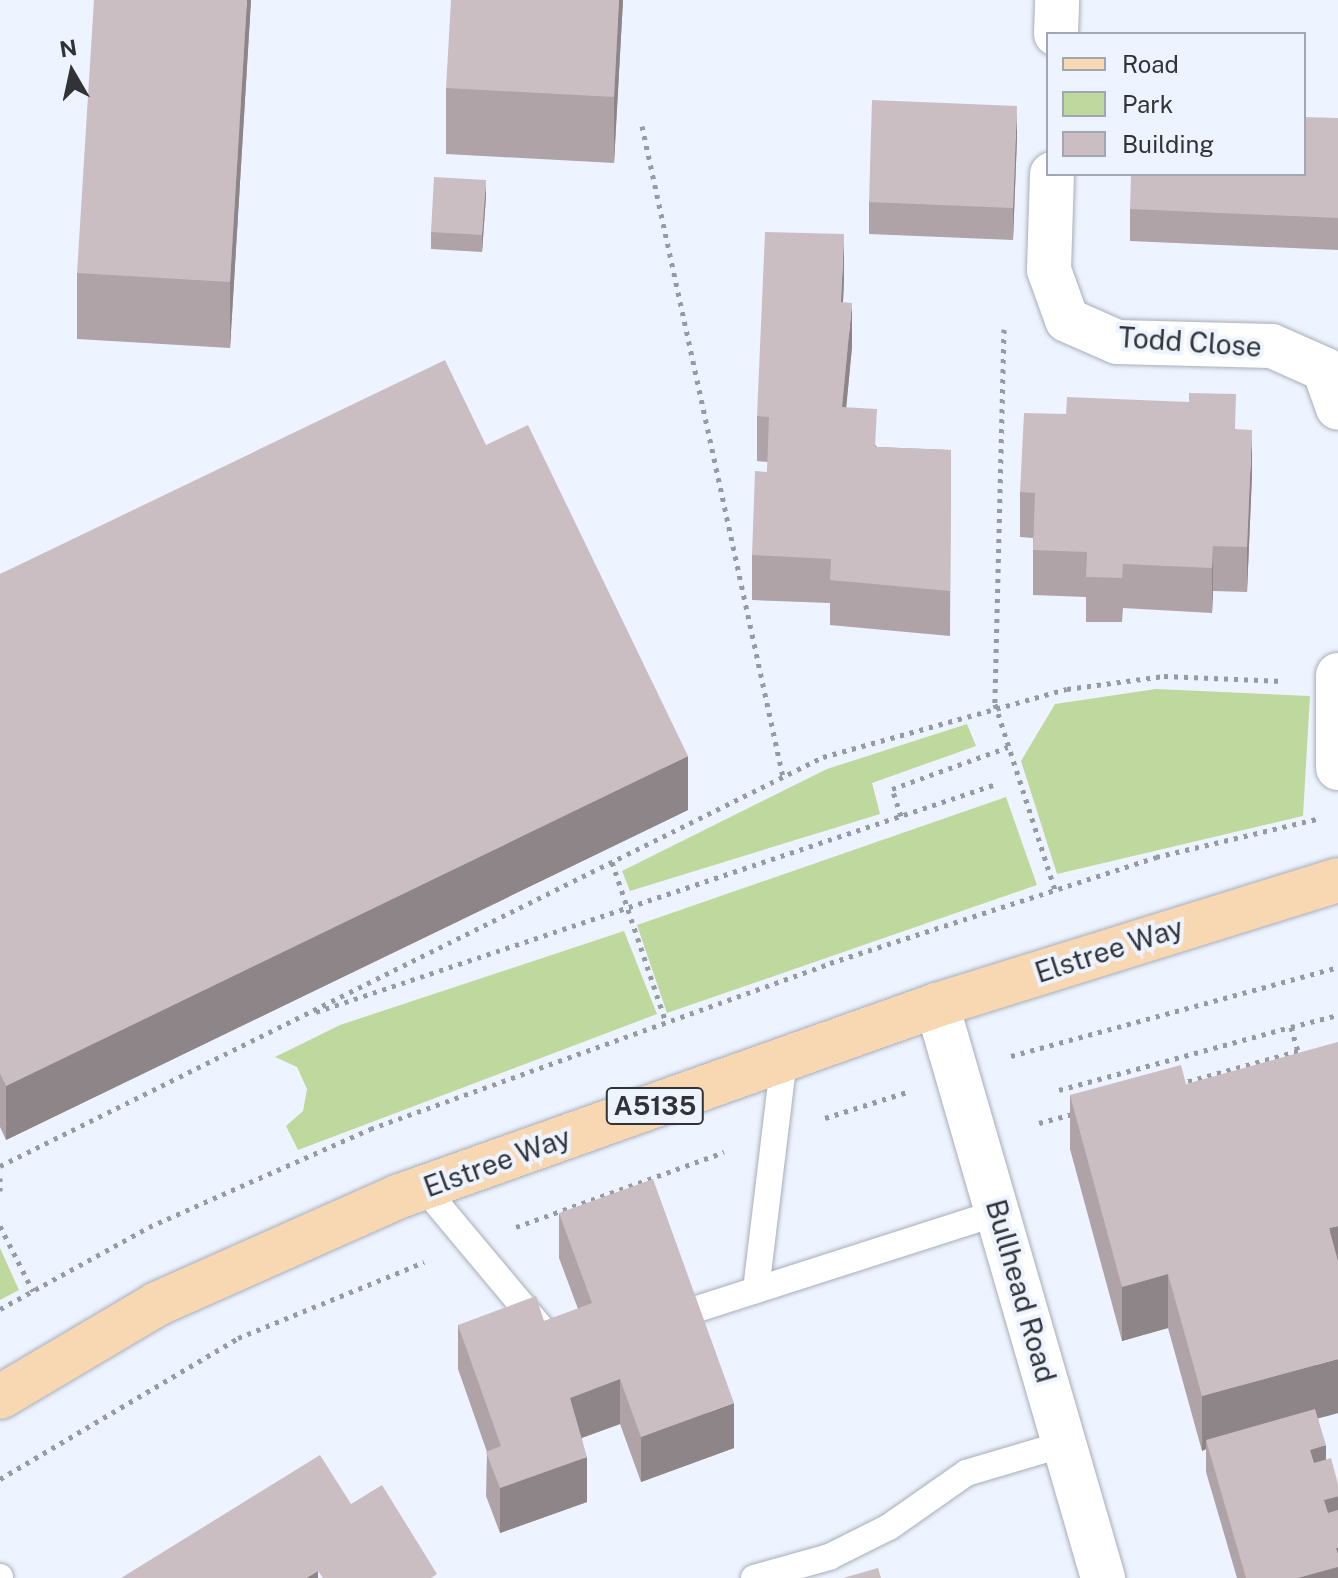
<!DOCTYPE html>
<html>
<head>
<meta charset="utf-8">
<style>
	body { margin:0 }
	#map { position:relative; width:1338px; height:1578px; overflow:hidden; background:#eef4ff; font-family:"Public Sans",sans-serif }
	div>[style] { position:absolute }
	.green>* { inset:0; background:#bed89e }
	.path>* { height:5px; margin-top:-2.5px; transform-origin:0; background:repeating-linear-gradient(90deg,#969aa2 0 4px,transparent 0 10px) }
	.roads { filter:drop-shadow(0 0 2px #a8aeb7) drop-shadow(0 0 2px #a8aeb7) }
	.lane>* { height:26px; margin:-13px; padding:0 13px; transform-origin:13px; border-radius:13px; background:#fff }
	.street>* { height:44px; margin:-22px; padding:0 22px; transform-origin:22px; border-radius:22px; background:#fff }
	.primary>* { height:44px; margin:-22px; padding:0 22px; transform-origin:22px; border-radius:22px; background:#f8d8b3 }
	.wall>* { inset:0; background:#afa3a8 }
	.shaded-wall>* { inset:0; background:#8e8588 }
	.building>* { inset:0; background:#cbbec3 }
	span { translate:-50% -50%; white-space:nowrap; text-align:center; line-height:1.15; -webkit-text-stroke:8px #eef4ff; paint-order:stroke }
	.shield-label span { padding:2px 6px; background:#eef4ff; border:2px solid; border-radius:6px; -webkit-text-stroke-width:0 }
	.shield-label { font-size:26px; color:#313337; font-weight:700 }
	.street-label { font-size:28px; color:#313337 }
	.legend { position:absolute; left:1046px; top:32px; width:260px; height:144px; box-sizing:border-box; background:#eef4ff; border:2px solid #a2a7af; margin:0; padding:10px 14px; list-style:none; font-size:24px; color:#313337 }
	.legend li { display:flex; align-items:center; gap:16px; height:40px }
	.legend b { width:40px; border:2px solid #a2a7af }
	.north { position:absolute; left:32px; top:32px; width:80px; height:80px; -webkit-text-stroke:6px #eef4ff; paint-order:stroke; rotate:351deg; font-size:22px; font-weight:700; line-height:32px; text-align:center; color:#313337 }
	.north::after { content:''; display:block; margin:auto; width:28px; height:36px; background:#313337; clip-path:polygon(50% 0,100% 100%,50% 72%,0 100%) }
</style>
</head>
<body>
<div id="map">
	<div class="green">
		<i style="clip-path:polygon(1156px 689px,1310px 696px,1303px 816px,1057px 874px,1021px 761px,1055px 704px)"></i>
		<i style="clip-path:polygon(967px 724px,976px 746px,872px 783px,880px 814px,630px 891px,622px 871px,827px 769px)"></i>
		<i style="clip-path:polygon(1006px 797px,1037px 885px,667px 1013px,637px 925px)"></i>
		<i style="clip-path:polygon(624px 931px,657px 1014px,298px 1150px,286px 1126px,303px 1111px,307px 1089px,297px 1067px,275px 1057px,340px 1025px)"></i>
		<i style="clip-path:polygon(0 1248px,19px 1290px,0 1300px)"></i>
	</div>
	<div class="path">
		<i style="left:642px;top:126px;width:666px;rotate:77.78deg"></i>
		<i style="left:1004px;top:329px;width:375px;rotate:91.4deg"></i>
		<i style="left:995px;top:704px;width:195px;rotate:72.1deg"></i>
		<i style="left:901px;top:816px;width:28px;rotate:-108deg"></i>
		<i style="left:892px;top:789px;width:123px;rotate:-19.9deg"></i>
		<i style="left:612px;top:862px;width:169px;rotate:71.4deg"></i>
		<i style="left:316px;top:1012px;width:717px;rotate:-18.54deg"></i>
		<i style="left:1291px;top:1027px;width:49px;rotate:-14.3deg"></i>
		<i style="left:1011px;top:1056px;width:339px;rotate:-15.2deg"></i>
		<i style="left:1059px;top:1090px;width:240px;rotate:-15.2deg"></i>
		<i style="left:1291px;top:1027px;width:25px;rotate:74deg"></i>
		<i style="left:1298px;top:1051px;width:120px;rotate:164.6deg"></i>
		<i style="left:825px;top:1118px;width:86px;rotate:-17.6deg"></i>
		<i style="left:1039px;top:1123px;width:38px;rotate:-15deg"></i>
		<i style="left:0;top:1166px;width:919px;rotate:-26.43deg"></i>
		<i style="left:823px;top:757px;width:253px;rotate:-15.6deg"></i>
		<i style="left:1067px;top:689px;width:98px;rotate:-7.6deg"></i>
		<i style="left:1164px;top:676px;width:120px;rotate:2.4deg"></i>
		<i style="left:0;top:1178px;width:13px;rotate:90deg"></i>
		<i style="left:0;top:1226px;width:73px;rotate:63.1deg"></i>
		<i style="left:516px;top:1227px;width:221px;rotate:-19.8deg"></i>
		<i style="left:0;top:1309px;width:170px;rotate:-28.8deg"></i>
		<i style="left:149px;top:1227px;width:242px;rotate:-23.9deg"></i>
		<i style="left:370px;top:1129px;width:489px;rotate:-19.8deg"></i>
		<i style="left:830px;top:963px;width:343px;rotate:-18deg"></i>
		<i style="left:1156px;top:857px;width:165px;rotate:-13.3deg"></i>
		<i style="left:0;top:1479px;width:277px;rotate:-30.6deg"></i>
		<i style="left:238px;top:1338px;width:201px;rotate:-22.2deg"></i>
	</div>
	<div class="roads">
		<div class="lane">
			<i style="left:424px;top:1188px;width:184px;rotate:50.1deg"></i>
			<i style="left:756px;top:1290px;width:233px;rotate:-83.1deg"></i>
			<i style="left:685px;top:1313px;width:330px;rotate:-17.8deg"></i>
			<i style="left:0;top:1577px;width:1px;rotate:90deg"></i>
			<i style="left:754px;top:1578px;width:78px;rotate:-15.6deg"></i>
			<i style="left:829px;top:1557px;width:67px;rotate:-26.6deg"></i>
			<i style="left:889px;top:1527px;width:94px;rotate:-35deg"></i>
			<i style="left:966px;top:1473px;width:102px;rotate:-16.5deg"></i>
		</div>
		<div class="street">
			<i style="left:1056px;top:34px;width:34px;rotate:-88deg"></i>
			<i style="left:1052px;top:174px;width:96px;rotate:91.8deg"></i>
			<i style="left:1049px;top:270px;width:53px;rotate:70.2deg"></i>
			<i style="left:1067px;top:320px;width:55px;rotate:23.7deg"></i>
			<i style="left:1117px;top:342px;width:155px;rotate:1.5deg"></i>
			<i style="left:1272px;top:346px;width:57px;rotate:23.9deg"></i>
			<i style="left:1324px;top:369px;width:41px;rotate:70.3deg"></i>
			<i style="left:1338px;top:675px;width:93px;rotate:90deg"></i>
			<i style="left:937px;top:1005px;width:597px;rotate:73.84deg"></i>
		</div>
		<div class="primary">
			<i style="left:0;top:1397px;width:182px;rotate:-30.6deg"></i>
			<i style="left:157px;top:1304px;width:266px;rotate:-24deg"></i>
			<i style="left:400px;top:1196px;width:570px;rotate:-19.58deg"></i>
			<i style="left:937px;top:1005px;width:420px;rotate:-17.3deg"></i>
		</div>
	</div>
	<div class="wall">
		<i style="clip-path:polygon(251px 0,230px 348px,77px 339px,77px 273px)"></i>
		<i style="clip-path:polygon(623px 0,614px 163px,446px 154px,446px 88px)"></i>
		<i style="clip-path:polygon(1338px 118px,1338px 250px,1130px 241px,1130px 209px)"></i>
		<i style="clip-path:polygon(1017px 138px,1013px 240px,869px 234px,869px 202px)"></i>
		<i style="clip-path:polygon(486px 196px,482px 252px,431px 249px,431px 232px)"></i>
		<i style="clip-path:polygon(844px 279px,843px 302px,852px 347px,846px 407px,877px 447px,951px 450px,950px 636px,830px 625px,830px 603px,752px 600px,752px 555px,767px 472px,768px 462px,757px 461px,757px 416px)"></i>
		<i style="clip-path:polygon(1236px 429px,1252px 475px,1247px 592px,1213px 591px,1212px 613px,1123px 608px,1122px 622px,1086px 622px,1086px 597px,1033px 595px,1033px 538px,1020px 537px,1020px 492px)"></i>
		<i style="clip-path:polygon(486px 445px,688px 810px,6px 1140px,0 1127px,0 574px)"></i>
		<i style="clip-path:polygon(1186px 1084px,1338px 1413px,1318px 1418px,1326px 1460px,1338px 1578px,1237px 1578px,1206px 1472px,1206px 1449px,1202px 1451px,1168px 1328px,1122px 1341px,1070px 1149px,1070px 1095px)"></i>
		<i style="clip-path:polygon(559px 1213px,734px 1448px,641px 1482px,620px 1424px,582px 1438px,587px 1502px,500px 1533px,486px 1496px,487px 1452px,458px 1369px,458px 1325px,544px 1321px,578px 1309px,559px 1258px)"></i>
	</div>
	<div class="shaded-wall">
		<i style="clip-path:polygon(247px 0,251px 0,230px 348px,230px 282px)"></i>
		<i style="clip-path:polygon(619px 0,623px 0,614px 163px,614px 97px)"></i>
		<i style="clip-path:polygon(1017px 106px,1017px 138px,1013px 240px,1013px 208px)"></i>
		<i style="clip-path:polygon(486px 180px,486px 196px,482px 252px,482px 235px)"></i>
		<i style="clip-path:polygon(844px 234px,844px 279px,841px 347px,841px 302px)"></i>
		<i style="clip-path:polygon(852px 303px,852px 347px,842px 452px,842px 407px)"></i>
		<i style="clip-path:polygon(1252px 430px,1252px 475px,1247px 592px,1247px 547px)"></i>
		<i style="clip-path:polygon(1213px 546px,1213px 591px,1212px 613px,1212px 568px)"></i>
		<i style="clip-path:polygon(688px 756px,688px 810px,6px 1140px,6px 1086px)"></i>
		<i style="clip-path:polygon(1338px 1226px,1338px 1280px,1329px 1228px)"></i>
		<i style="clip-path:polygon(1168px 1274px,1168px 1328px,1122px 1341px,1122px 1287px)"></i>
		<i style="clip-path:polygon(1338px 1359px,1338px 1413px,1209px 1449px,1206px 1440px,1206px 1449px,1202px 1451px,1202px 1396px)"></i>
		<i style="clip-path:polygon(620px 1379px,620px 1424px,570px 1442px,570px 1398px)"></i>
		<i style="clip-path:polygon(734px 1403px,734px 1448px,641px 1482px,641px 1437px)"></i>
		<i style="clip-path:polygon(1326px 1445px,1326px 1477px,1310px 1482px,1310px 1450px)"></i>
		<i style="clip-path:polygon(587px 1457px,587px 1502px,500px 1533px,500px 1488px)"></i>
		<i style="clip-path:polygon(1338px 1496px,1338px 1528px,1324px 1532px,1324px 1500px)"></i>
		<i style="clip-path:polygon(1336px 1548px,1338px 1548px,1338px 1578px,1298px 1578px)"></i>
		<i style="clip-path:polygon(318px 1571px,318px 1578px,306px 1578px)"></i>
	</div>
	<div class="building">
		<i style="clip-path:polygon(94px 0,247px 0,230px 282px,77px 273px)"></i>
		<i style="clip-path:polygon(451px 0,619px 0,614px 97px,446px 88px)"></i>
		<i style="clip-path:polygon(872px 100px,1017px 106px,1013px 208px,869px 202px)"></i>
		<i style="clip-path:polygon(1304px 117px,1338px 118px,1338px 218px,1130px 209px,1131px 174px,1304px 174px)"></i>
		<i style="clip-path:polygon(434px 177px,486px 180px,482px 235px,431px 232px)"></i>
		<i style="clip-path:polygon(765px 232px,844px 234px,841px 302px,852px 303px,842px 407px,877px 409px,875px 447px,951px 450px,950px 591px,830px 580px,831px 559px,752px 555px,755px 471px,767px 472px,769px 417px,757px 416px)"></i>
		<i style="clip-path:polygon(445px 360px,486px 445px,528px 425px,688px 756px,6px 1086px,0 1073px,0 574px)"></i>
		<i style="clip-path:polygon(1189px 393px,1236px 394px,1235px 429px,1252px 430px,1247px 547px,1213px 546px,1212px 568px,1123px 564px,1122px 578px,1086px 577px,1087px 552px,1033px 550px,1035px 493px,1020px 492px,1024px 413px,1066px 414px,1067px 397px,1189px 402px)"></i>
		<i style="clip-path:polygon(1338px 1042px,1338px 1226px,1329px 1228px,1338px 1261px,1338px 1359px,1202px 1396px,1168px 1274px,1122px 1287px,1070px 1095px,1181px 1065px,1186px 1084px)"></i>
		<i style="clip-path:polygon(653px 1179px,734px 1403px,641px 1437px,620px 1379px,570px 1398px,587px 1457px,500px 1488px,486px 1452px,501px 1446px,458px 1325px,536px 1296px,544px 1321px,592px 1303px,559px 1213px)"></i>
		<i style="clip-path:polygon(1315px 1409px,1326px 1445px,1310px 1450px,1314px 1463px,1331px 1458px,1338px 1484px,1338px 1496px,1324px 1500px,1328px 1513px,1338px 1510px,1338px 1548px,1336px 1548px,1338px 1554px,1338px 1567px,1298px 1578px,1246px 1578px,1206px 1440px)"></i>
		<i style="clip-path:polygon(320px 1455px,351px 1504px,382px 1485px,437px 1574px,431px 1578px,323px 1578px,318px 1571px,306px 1578px,121px 1578px)"></i>
		<i style="clip-path:polygon(878px 1568px,881px 1578px,843px 1578px)"></i>
	</div>
	<div class="shield-label">
		<span style="left:655px;top:1106px">A5135</span>
	</div>
	<div class="street-label">
		<span style="left:1190px;top:342px;rotate:4deg">Todd Close</span>
		<span style="left:1109px;top:950px;rotate:-18deg">Elstree Way</span>
		<span style="left:497px;top:1162px;rotate:-20deg">Elstree Way</span>
		<span style="left:1021px;top:1291px;rotate:74deg">Bullhead Road</span>
	</div>
	<ul class="legend">
	<li><b style="height:10px;background:#f8d8b3"></b>Road</li>
	<li><b style="height:22px;background:#bed89e"></b>Park</li>
	<li><b style="height:22px;background:#cbbec3"></b>Building</li>
	</ul>
	<div class="north">N</div>
</div>
</body>
</html>
